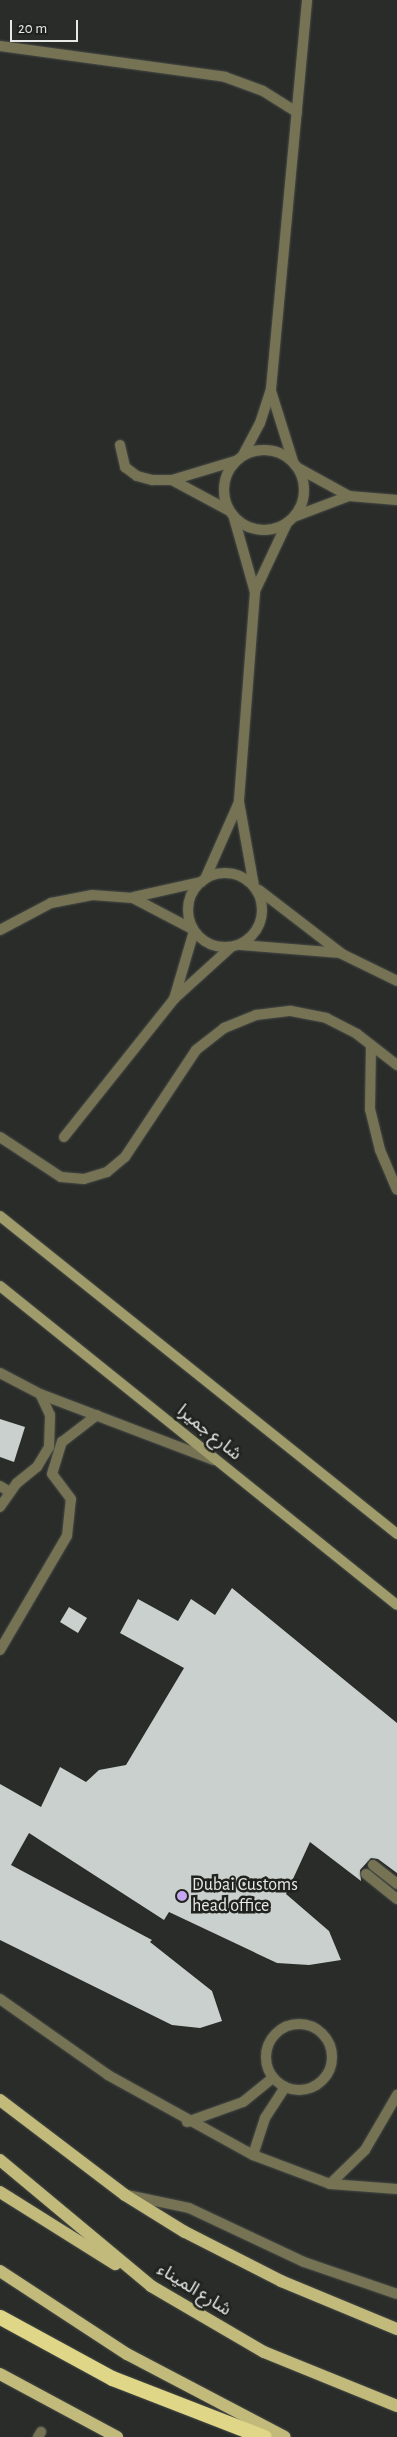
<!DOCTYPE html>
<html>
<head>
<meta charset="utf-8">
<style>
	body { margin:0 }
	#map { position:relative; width:397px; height:2437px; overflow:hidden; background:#292c28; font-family:"Alegreya Sans","Noto Sans Arabic",sans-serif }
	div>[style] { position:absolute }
	.building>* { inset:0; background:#c9d0cd }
	.roads { filter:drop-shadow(0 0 1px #474a47) drop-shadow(0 0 1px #474a47) }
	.lane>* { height:10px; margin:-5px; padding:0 5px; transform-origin:5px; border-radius:5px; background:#767354 }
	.lane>.ring { margin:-5px; padding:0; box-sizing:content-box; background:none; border:10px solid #767354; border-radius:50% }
	.street>* { height:10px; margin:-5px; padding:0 5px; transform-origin:5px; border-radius:5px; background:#767354 }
	.street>.ring { margin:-5px; padding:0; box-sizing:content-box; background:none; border:10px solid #767354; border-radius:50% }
	.secondary>* { height:10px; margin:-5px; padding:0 5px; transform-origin:5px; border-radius:5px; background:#a09b6a }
	.primary>* { height:12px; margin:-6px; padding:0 6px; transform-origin:6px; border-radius:6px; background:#c1ba7a }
	.highway>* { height:15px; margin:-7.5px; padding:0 7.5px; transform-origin:7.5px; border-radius:7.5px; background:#dfd688 }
	.dots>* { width:14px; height:14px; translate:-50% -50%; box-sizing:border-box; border:2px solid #20221e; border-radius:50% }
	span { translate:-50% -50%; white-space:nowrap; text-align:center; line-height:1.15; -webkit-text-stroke:5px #20221e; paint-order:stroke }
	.street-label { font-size:18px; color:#e7e9e7 }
	.poi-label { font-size:18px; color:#e7e9e7 }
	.left { translate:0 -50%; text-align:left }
	.scale { position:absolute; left:10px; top:20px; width:68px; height:22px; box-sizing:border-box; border:2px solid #e7e9e7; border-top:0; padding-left:6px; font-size:15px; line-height:18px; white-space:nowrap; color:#e7e9e7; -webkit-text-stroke:4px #20221e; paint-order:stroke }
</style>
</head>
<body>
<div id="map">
	<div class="building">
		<i style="clip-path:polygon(0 1419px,25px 1427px,14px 1462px,0 1457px)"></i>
		<i style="clip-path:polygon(232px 1588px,397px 1723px,397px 1873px,378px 1859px,371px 1858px,360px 1870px,361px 1881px,310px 1842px,286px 1894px,329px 1931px,341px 1960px,309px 1965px,277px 1963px,169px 1912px,164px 1920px,29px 1833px,11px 1865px,152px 1940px,150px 1942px,212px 1991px,222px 2021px,200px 2028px,172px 2025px,0 1940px,0 1784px,41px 1807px,60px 1767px,86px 1782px,99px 1770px,126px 1765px,184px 1668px,120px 1633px,138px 1599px,178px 1621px,191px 1599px,215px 1615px)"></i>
		<i style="clip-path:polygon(69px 1607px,87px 1618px,78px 1633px,60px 1622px)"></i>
	</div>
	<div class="roads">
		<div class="lane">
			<i style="left:0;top:46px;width:227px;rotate:7.8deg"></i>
			<i style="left:225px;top:77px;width:40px;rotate:20.2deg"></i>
			<i style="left:263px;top:91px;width:40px;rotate:32deg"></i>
			<i style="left:120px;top:445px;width:23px;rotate:77deg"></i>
			<i style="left:125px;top:467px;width:15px;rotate:37deg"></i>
			<i style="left:137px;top:476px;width:16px;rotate:15deg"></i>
			<i style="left:152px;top:480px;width:20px"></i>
			<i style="left:172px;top:480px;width:66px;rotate:-16.8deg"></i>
			<i style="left:172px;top:480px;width:64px;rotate:28.2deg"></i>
			<i style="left:371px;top:1045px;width:64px;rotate:90.9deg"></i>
			<i style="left:370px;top:1109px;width:42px;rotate:76.3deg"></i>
			<i style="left:380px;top:1150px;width:43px;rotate:67deg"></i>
			<i style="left:0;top:1373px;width:45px;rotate:27.7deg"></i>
			<i style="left:40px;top:1394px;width:186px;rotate:20.8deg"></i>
			<i style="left:0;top:1486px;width:12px;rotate:31deg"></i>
			<i style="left:0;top:1507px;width:29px;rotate:-55deg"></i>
			<i style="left:17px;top:1483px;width:26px;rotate:-39deg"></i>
			<i style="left:37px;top:1467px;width:23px;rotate:-59deg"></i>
			<i style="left:49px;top:1447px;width:32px;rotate:-88deg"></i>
			<i style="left:50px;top:1415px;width:23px;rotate:-115deg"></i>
			<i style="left:0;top:1650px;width:132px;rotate:-59.6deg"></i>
			<i style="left:67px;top:1536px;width:37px;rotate:-84deg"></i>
			<i style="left:71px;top:1499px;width:31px;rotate:-127deg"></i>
			<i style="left:52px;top:1474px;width:34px;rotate:-73deg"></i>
			<i style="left:62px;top:1442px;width:44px;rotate:-37.6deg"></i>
			<i style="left:373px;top:1865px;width:31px;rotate:38deg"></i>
			<i style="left:366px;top:1874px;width:40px;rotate:39deg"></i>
			<i style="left:0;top:1999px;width:132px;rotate:35.1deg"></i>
			<i style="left:108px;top:2075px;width:166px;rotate:28.9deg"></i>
			<i style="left:253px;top:2155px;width:82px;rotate:20.6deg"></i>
			<i style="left:330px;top:2184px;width:67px;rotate:4.3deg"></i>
			<i class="ring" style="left:266px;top:2024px;width:56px;height:56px"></i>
			<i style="left:187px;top:2122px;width:59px;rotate:-19.7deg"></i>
			<i style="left:243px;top:2102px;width:38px;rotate:-39deg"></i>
			<i style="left:253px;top:2155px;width:39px;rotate:-72deg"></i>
			<i style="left:265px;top:2118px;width:37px;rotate:-57deg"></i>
			<i style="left:330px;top:2184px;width:49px;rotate:-44.2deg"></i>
			<i style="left:365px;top:2150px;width:64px;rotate:-59.8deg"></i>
			<i style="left:127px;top:2195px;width:63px;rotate:11.8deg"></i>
			<i style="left:189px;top:2208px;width:127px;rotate:25.2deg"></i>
			<i style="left:304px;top:2262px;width:98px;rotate:19deg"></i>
			<i style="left:38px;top:2437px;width:6px;rotate:-59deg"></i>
		</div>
		<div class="street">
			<i style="left:271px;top:391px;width:73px;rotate:72.6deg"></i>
			<i class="ring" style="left:224px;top:450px;width:70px;height:70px"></i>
			<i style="left:243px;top:455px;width:36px;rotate:-62deg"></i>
			<i style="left:260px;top:423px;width:36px;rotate:-72deg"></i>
			<i style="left:271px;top:389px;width:391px;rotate:-84.7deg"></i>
			<i style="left:298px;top:468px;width:58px;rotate:28.8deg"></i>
			<i style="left:349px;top:496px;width:48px;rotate:4.8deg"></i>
			<i style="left:296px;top:516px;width:57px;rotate:-20.7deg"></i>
			<i style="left:234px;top:518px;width:77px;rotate:74.2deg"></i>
			<i style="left:255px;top:592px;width:211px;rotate:94.4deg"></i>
			<i style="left:239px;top:802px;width:85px;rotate:79.9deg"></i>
			<i style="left:255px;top:591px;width:75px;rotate:-64.8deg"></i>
			<i class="ring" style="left:188px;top:873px;width:64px;height:64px"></i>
			<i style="left:205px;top:879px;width:84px;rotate:-66.2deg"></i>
			<i style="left:259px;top:890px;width:105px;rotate:37.6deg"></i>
			<i style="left:342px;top:954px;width:61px;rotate:26.1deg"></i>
			<i style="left:134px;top:897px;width:69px;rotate:-12.6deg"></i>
			<i style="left:0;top:930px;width:58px;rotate:-27.9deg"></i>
			<i style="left:51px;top:903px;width:42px;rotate:-11deg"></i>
			<i style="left:92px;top:895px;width:41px;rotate:4.2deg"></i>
			<i style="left:133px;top:898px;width:67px;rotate:27.7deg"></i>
			<i style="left:241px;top:945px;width:100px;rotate:4.6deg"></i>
			<i style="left:174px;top:999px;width:71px;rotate:-73.6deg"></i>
			<i style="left:0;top:1137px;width:73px;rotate:33.3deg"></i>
			<i style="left:61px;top:1177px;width:23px;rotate:5deg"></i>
			<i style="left:84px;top:1179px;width:24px;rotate:-17deg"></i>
			<i style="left:107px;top:1172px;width:23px;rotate:-40deg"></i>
			<i style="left:125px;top:1157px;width:128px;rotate:-56.4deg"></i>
			<i style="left:196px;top:1050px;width:36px;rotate:-38deg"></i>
			<i style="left:224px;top:1028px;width:35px;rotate:-22deg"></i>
			<i style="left:256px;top:1015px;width:35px;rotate:-7deg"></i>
			<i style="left:291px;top:1011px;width:36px;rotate:11deg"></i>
			<i style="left:326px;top:1018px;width:35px;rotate:27deg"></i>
			<i style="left:357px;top:1034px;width:51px;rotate:37.8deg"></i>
			<i style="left:64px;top:1137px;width:176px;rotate:-51.4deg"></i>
			<i style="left:174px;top:999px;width:76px;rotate:-42.3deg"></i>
		</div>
		<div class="secondary">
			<i style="left:0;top:1216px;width:509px;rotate:38.69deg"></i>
			<i style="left:0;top:1286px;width:509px;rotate:38.78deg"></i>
		</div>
		<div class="primary">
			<i style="left:0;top:2100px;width:157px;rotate:37.2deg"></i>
			<i style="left:125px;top:2195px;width:70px;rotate:31.7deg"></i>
			<i style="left:185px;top:2232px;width:108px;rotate:27deg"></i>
			<i style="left:281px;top:2281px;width:126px;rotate:22.5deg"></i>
			<i style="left:0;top:2160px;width:197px;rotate:39.8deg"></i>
			<i style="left:151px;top:2286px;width:131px;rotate:30.3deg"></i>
			<i style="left:264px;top:2352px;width:144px;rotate:22.1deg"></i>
			<i style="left:0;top:2192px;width:136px;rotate:32.1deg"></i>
			<i style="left:0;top:2271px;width:152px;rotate:33.2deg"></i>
			<i style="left:127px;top:2354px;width:178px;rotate:27.7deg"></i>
			<i style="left:0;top:2374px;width:133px;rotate:28.3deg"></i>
		</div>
		<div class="highway">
			<i style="left:0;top:2317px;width:128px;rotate:28.6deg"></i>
			<i style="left:112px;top:2378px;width:163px;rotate:21.2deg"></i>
		</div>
	</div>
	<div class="dots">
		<i style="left:182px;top:1896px;background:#c5a6f1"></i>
	</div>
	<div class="street-label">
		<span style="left:209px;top:1433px;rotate:39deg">شارع جميرا</span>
		<span style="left:194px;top:2290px;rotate:32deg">شارع الميناء</span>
	</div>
	<div class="poi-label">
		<span class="left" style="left:192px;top:1896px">Dubai Customs<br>head office</span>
	</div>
	<div class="scale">20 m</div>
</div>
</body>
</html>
